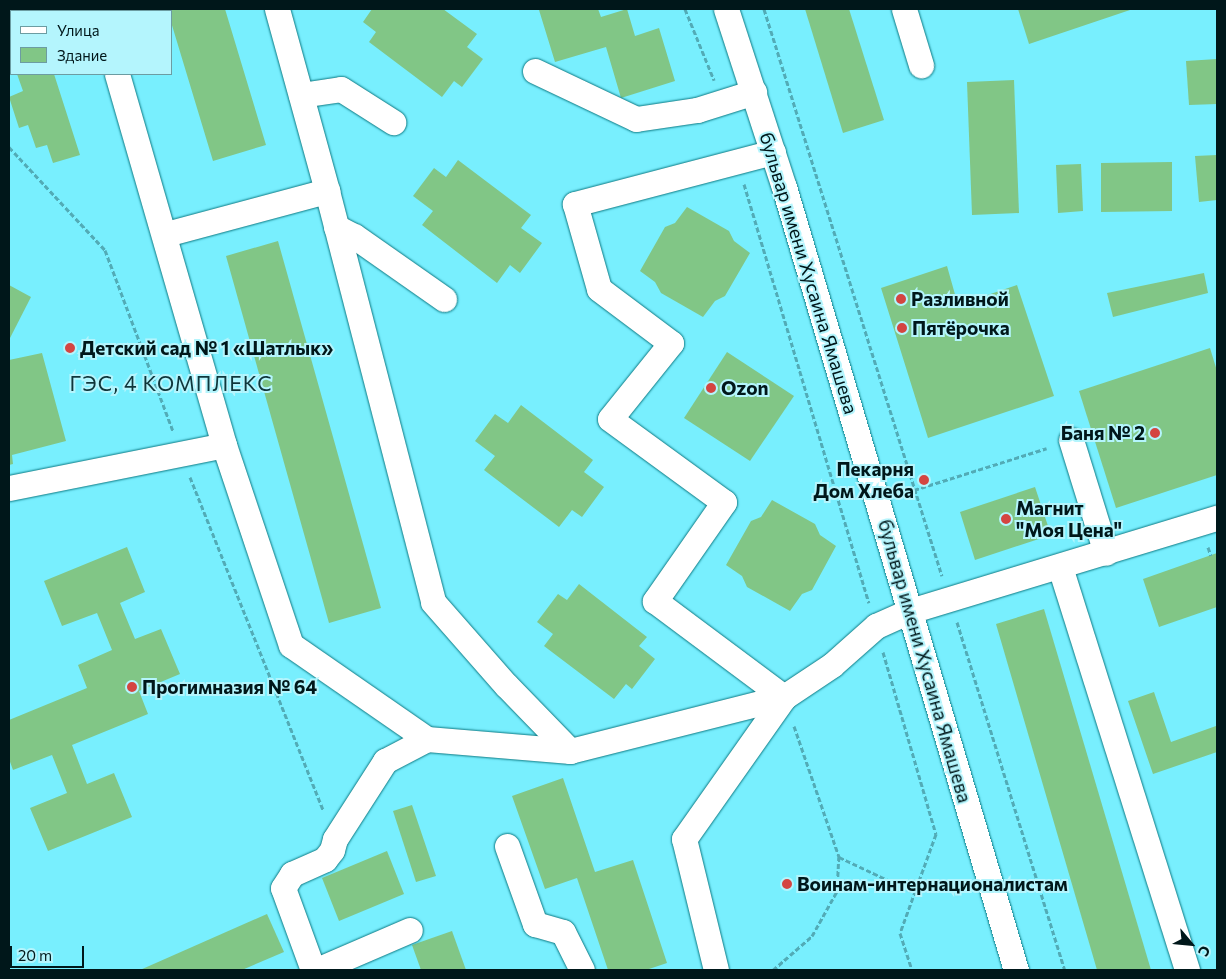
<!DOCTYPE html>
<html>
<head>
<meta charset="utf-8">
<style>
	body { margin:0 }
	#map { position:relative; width:1226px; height:979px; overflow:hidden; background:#78effe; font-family:Commissioner,sans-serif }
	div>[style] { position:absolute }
	.building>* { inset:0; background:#81c686 }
	.path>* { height:3px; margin-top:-1.5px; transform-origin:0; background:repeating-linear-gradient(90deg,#52abb6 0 5px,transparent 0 7.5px) }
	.roads { filter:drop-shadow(0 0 1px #0d7983) drop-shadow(0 0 1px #0d7983) }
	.minor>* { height:25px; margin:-12.5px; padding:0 12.5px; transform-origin:12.5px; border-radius:12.5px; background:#fff }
	.dots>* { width:14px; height:14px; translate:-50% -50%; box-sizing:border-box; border:2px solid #b4f5fd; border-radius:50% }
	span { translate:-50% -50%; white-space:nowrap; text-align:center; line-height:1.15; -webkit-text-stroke:4px #b4f5fd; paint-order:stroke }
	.street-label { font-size:19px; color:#00171a }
	.poi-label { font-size:19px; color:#00171a; font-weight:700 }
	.left { translate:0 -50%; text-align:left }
	.right { translate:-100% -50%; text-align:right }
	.quarter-label { font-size:21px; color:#0f363b; letter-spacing:1px }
	.frame { position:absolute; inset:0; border:10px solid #00171a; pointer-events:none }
	.legend { position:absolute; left:10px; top:10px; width:162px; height:65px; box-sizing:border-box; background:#b4f5fd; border:1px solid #6c9ca2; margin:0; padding:6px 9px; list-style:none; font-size:15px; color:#00171a }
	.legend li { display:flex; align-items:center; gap:10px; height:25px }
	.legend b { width:25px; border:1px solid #6c9ca2 }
	.north { position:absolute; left:1166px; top:919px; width:50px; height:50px; -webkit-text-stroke:4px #b4f5fd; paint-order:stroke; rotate:118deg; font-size:14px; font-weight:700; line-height:20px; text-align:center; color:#00171a }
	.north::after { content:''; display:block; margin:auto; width:18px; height:22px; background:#00171a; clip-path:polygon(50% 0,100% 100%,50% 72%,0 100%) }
	.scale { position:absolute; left:10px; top:946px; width:74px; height:22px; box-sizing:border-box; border:2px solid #00171a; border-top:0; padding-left:6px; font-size:15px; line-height:18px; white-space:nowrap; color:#00171a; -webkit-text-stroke:4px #b4f5fd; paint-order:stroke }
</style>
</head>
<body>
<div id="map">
	<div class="building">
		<i style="clip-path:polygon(9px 9px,34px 11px,11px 11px,9px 75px)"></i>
		<i style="clip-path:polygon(167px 9px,225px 9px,266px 145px,213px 161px,171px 22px,171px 11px)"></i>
		<i style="clip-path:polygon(372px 9px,443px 9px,477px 34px,467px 47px,483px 59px,462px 87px,454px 81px,442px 97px,369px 42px,376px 32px,363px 22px)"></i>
		<i style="clip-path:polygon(544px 9px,598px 9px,601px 17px,627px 9px,635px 36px,659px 28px,675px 81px,621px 98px,606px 47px,555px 62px,539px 10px)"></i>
		<i style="clip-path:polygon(805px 9px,849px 9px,884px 120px,843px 133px)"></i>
		<i style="clip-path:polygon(1018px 9px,1133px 9px,1029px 44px)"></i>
		<i style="clip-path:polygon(1217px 59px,1217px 104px,1189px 105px,1186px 61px)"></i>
		<i style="clip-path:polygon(17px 74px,54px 74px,80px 155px,53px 163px,47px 145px,36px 148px,28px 125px,19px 128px,9px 97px,23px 91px)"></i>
		<i style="clip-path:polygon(1014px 80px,1019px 213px,972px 215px,967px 82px)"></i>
		<i style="clip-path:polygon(1217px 155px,1217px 200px,1199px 202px,1195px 156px)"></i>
		<i style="clip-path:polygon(458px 160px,531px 215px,521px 228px,542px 243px,520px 273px,510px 265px,497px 283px,422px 225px,433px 211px,413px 196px,434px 168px,446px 177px)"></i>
		<i style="clip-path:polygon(1172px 162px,1172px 211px,1101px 212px,1101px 163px)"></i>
		<i style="clip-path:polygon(1081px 164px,1083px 211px,1058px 213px,1056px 165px)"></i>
		<i style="clip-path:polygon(687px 207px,729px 231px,734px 241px,750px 253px,725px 296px,715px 301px,703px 317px,661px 293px,655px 282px,640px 271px,665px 227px,675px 223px)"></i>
		<i style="clip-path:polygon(278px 241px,381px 608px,329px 623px,226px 256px)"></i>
		<i style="clip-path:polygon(947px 266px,958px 305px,1017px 285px,1054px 396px,928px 438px,881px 288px)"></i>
		<i style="clip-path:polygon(1204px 273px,1208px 293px,1113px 317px,1107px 293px)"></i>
		<i style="clip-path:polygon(9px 285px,31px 297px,9px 340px)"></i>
		<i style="clip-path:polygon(1210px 348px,1217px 371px,1217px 475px,1116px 508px,1079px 391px)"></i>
		<i style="clip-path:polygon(727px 352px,794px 396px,750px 461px,684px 418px)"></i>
		<i style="clip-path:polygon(42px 353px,66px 441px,12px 455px,13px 464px,9px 465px,9px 360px)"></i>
		<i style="clip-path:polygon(521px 405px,593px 460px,584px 472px,604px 487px,582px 517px,572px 510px,559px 527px,484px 470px,495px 456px,475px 441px,495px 414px,508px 423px)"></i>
		<i style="clip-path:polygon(1035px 487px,1051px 535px,975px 560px,960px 512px)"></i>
		<i style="clip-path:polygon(772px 500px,815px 524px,820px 535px,836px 546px,812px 590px,802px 594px,790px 611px,747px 587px,742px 576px,726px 565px,751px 521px,761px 517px)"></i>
		<i style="clip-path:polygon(127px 547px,145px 592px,120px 603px,135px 639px,161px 629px,180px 674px,139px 691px,148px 714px,72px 745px,87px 784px,114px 773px,132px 817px,48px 851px,30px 808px,67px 793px,52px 755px,13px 770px,9px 759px,9px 720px,87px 688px,78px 665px,112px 650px,97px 613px,62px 626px,44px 581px)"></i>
		<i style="clip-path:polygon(1217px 553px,1217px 607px,1159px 627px,1143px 579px)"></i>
		<i style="clip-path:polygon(579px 584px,647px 637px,639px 646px,655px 659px,632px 689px,626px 684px,614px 699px,544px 646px,553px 634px,537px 622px,558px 594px,567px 600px)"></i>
		<i style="clip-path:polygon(1044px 609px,1151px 970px,1097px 970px,996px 624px)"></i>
		<i style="clip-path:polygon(1154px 692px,1171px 742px,1216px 726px,1217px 752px,1153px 774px,1128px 701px)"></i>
		<i style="clip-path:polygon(563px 778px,595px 872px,633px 860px,667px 963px,646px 970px,608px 970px,577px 878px,545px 889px,512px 796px)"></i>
		<i style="clip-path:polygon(412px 805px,436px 876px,416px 882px,393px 811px)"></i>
		<i style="clip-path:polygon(387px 851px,404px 894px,339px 921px,322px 878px)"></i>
		<i style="clip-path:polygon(267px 914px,284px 952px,242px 970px,140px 970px)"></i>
		<i style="clip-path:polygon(452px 931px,466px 970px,421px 970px,412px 945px)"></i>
	</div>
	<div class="path">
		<i style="left:685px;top:9px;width:77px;rotate:67.8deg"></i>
		<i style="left:764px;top:9px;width:594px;rotate:72.57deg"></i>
		<i style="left:9px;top:147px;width:141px;rotate:47deg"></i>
		<i style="left:105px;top:250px;width:193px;rotate:69.4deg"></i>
		<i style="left:744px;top:184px;width:437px;rotate:73.4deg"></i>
		<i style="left:190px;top:477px;width:359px;rotate:68.2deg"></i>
		<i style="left:914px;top:490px;width:139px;rotate:-17.5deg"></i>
		<i style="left:1208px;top:547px;width:9px;rotate:72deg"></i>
		<i style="left:957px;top:622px;width:364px;rotate:72.8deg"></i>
		<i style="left:883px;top:652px;width:190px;rotate:73.8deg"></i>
		<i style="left:936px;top:834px;width:105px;rotate:110deg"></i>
		<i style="left:900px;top:933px;width:39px;rotate:72deg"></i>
		<i style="left:794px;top:726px;width:139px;rotate:71deg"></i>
		<i style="left:839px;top:857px;width:84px;rotate:25.3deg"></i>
		<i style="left:773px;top:970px;width:52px;rotate:-41.1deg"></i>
		<i style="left:812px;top:936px;width:51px;rotate:-60.9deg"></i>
		<i style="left:837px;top:891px;width:34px;rotate:-87deg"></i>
	</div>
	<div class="roads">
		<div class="minor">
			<i style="left:98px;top:9px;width:2px;rotate:63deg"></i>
			<i style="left:277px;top:9px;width:189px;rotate:74.6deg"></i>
			<i style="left:726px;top:9px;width:187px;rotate:72deg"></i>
			<i style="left:784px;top:187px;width:817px;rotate:73.5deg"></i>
			<i style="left:904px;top:9px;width:59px;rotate:73.1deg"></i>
			<i style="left:535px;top:71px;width:112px;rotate:25.4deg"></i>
			<i style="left:636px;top:119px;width:62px;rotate:-8.4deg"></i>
			<i style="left:697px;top:110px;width:60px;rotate:-17.5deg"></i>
			<i style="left:117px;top:74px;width:386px;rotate:73.9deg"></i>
			<i style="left:224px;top:445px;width:211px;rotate:71.5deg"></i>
			<i style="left:291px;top:645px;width:165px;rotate:34.7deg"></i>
			<i style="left:427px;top:739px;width:144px;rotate:4.8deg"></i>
			<i style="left:570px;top:751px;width:221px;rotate:-14.2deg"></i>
			<i style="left:301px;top:95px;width:40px;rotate:-8.5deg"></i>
			<i style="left:341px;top:89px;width:62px;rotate:32.4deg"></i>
			<i style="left:773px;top:152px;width:205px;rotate:165.3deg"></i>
			<i style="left:575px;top:204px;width:88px;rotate:74.2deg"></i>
			<i style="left:599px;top:289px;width:90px;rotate:36.9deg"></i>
			<i style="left:671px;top:343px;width:97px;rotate:128.8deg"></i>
			<i style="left:610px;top:419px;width:141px;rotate:36.1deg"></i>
			<i style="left:724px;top:502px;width:121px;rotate:124.9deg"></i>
			<i style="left:655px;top:601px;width:161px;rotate:36.7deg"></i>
			<i style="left:336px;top:227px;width:20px;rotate:27deg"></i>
			<i style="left:354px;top:236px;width:110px;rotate:35deg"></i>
			<i style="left:166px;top:234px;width:167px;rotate:-15deg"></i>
			<i style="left:327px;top:191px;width:424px;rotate:75.5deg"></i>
			<i style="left:433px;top:602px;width:111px;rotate:48.7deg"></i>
			<i style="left:506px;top:685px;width:92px;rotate:45.9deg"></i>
			<i style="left:1071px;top:440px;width:118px;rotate:72.8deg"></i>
			<i style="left:9px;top:488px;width:219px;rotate:-11.3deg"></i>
			<i style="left:1060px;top:567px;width:423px;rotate:72.5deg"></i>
			<i style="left:507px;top:846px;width:83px;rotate:70.3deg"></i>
			<i style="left:535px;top:924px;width:29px;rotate:16deg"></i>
			<i style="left:563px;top:932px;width:42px;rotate:63.4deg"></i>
			<i style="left:313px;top:970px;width:87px;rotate:-110.1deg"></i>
			<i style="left:283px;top:888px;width:17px;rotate:-57deg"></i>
			<i style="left:292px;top:874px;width:36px;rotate:-24deg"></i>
			<i style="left:325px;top:859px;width:11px;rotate:-52deg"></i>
			<i style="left:332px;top:850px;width:11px;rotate:-75deg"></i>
			<i style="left:335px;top:839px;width:93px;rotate:-57.3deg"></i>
			<i style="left:385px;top:761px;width:47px;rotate:-27.6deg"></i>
			<i style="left:317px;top:970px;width:101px;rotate:-23.3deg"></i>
			<i style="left:716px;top:970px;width:135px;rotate:-103.7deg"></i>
			<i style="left:684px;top:839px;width:174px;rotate:-54.8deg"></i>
			<i style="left:784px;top:697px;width:58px;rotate:-33.7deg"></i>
			<i style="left:832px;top:665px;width:59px;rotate:-41.6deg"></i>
			<i style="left:876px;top:626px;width:37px;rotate:-24deg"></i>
			<i style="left:910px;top:611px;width:321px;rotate:-16.9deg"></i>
		</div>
	</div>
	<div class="dots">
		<i style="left:901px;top:299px;background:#d44541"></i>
		<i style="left:902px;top:328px;background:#d44541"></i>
		<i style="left:70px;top:348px;background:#d44541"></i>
		<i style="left:711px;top:388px;background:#d44541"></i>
		<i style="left:1155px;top:433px;background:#d44541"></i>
		<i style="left:924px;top:480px;background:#d44541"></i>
		<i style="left:1006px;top:519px;background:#d44541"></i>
		<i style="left:132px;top:687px;background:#d44541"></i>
		<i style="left:787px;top:884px;background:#d44541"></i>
	</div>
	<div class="street-label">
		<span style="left:809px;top:273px;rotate:73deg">бульвар имени Хусаина Ямашева</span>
		<span style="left:925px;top:661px;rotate:74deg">бульвар имени Хусаина Ямашева</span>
	</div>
	<div class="poi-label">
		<span class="left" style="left:911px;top:299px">Разливной</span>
		<span class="left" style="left:912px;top:328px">Пятёрочка</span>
		<span class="left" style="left:80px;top:348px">Детский сад № 1 «Шатлык»</span>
		<span class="left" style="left:721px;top:388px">Ozon</span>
		<span class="right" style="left:1145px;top:433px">Баня № 2</span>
		<span class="right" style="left:914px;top:480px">Пекарня<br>Дом Хлеба</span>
		<span class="left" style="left:1016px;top:519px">Магнит<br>"Моя Цена"</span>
		<span class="left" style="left:142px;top:687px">Прогимназия № 64</span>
		<span class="left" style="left:797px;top:884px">Воинам-интернационалистам</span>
	</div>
	<div class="quarter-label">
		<span style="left:171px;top:383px">ГЭС, 4 КОМПЛЕКС</span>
	</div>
	<div class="frame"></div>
	<ul class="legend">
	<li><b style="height:6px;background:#fff"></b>Улица</li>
	<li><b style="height:14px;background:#81c686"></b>Здание</li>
	</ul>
	<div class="north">С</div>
	<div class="scale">20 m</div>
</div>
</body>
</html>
